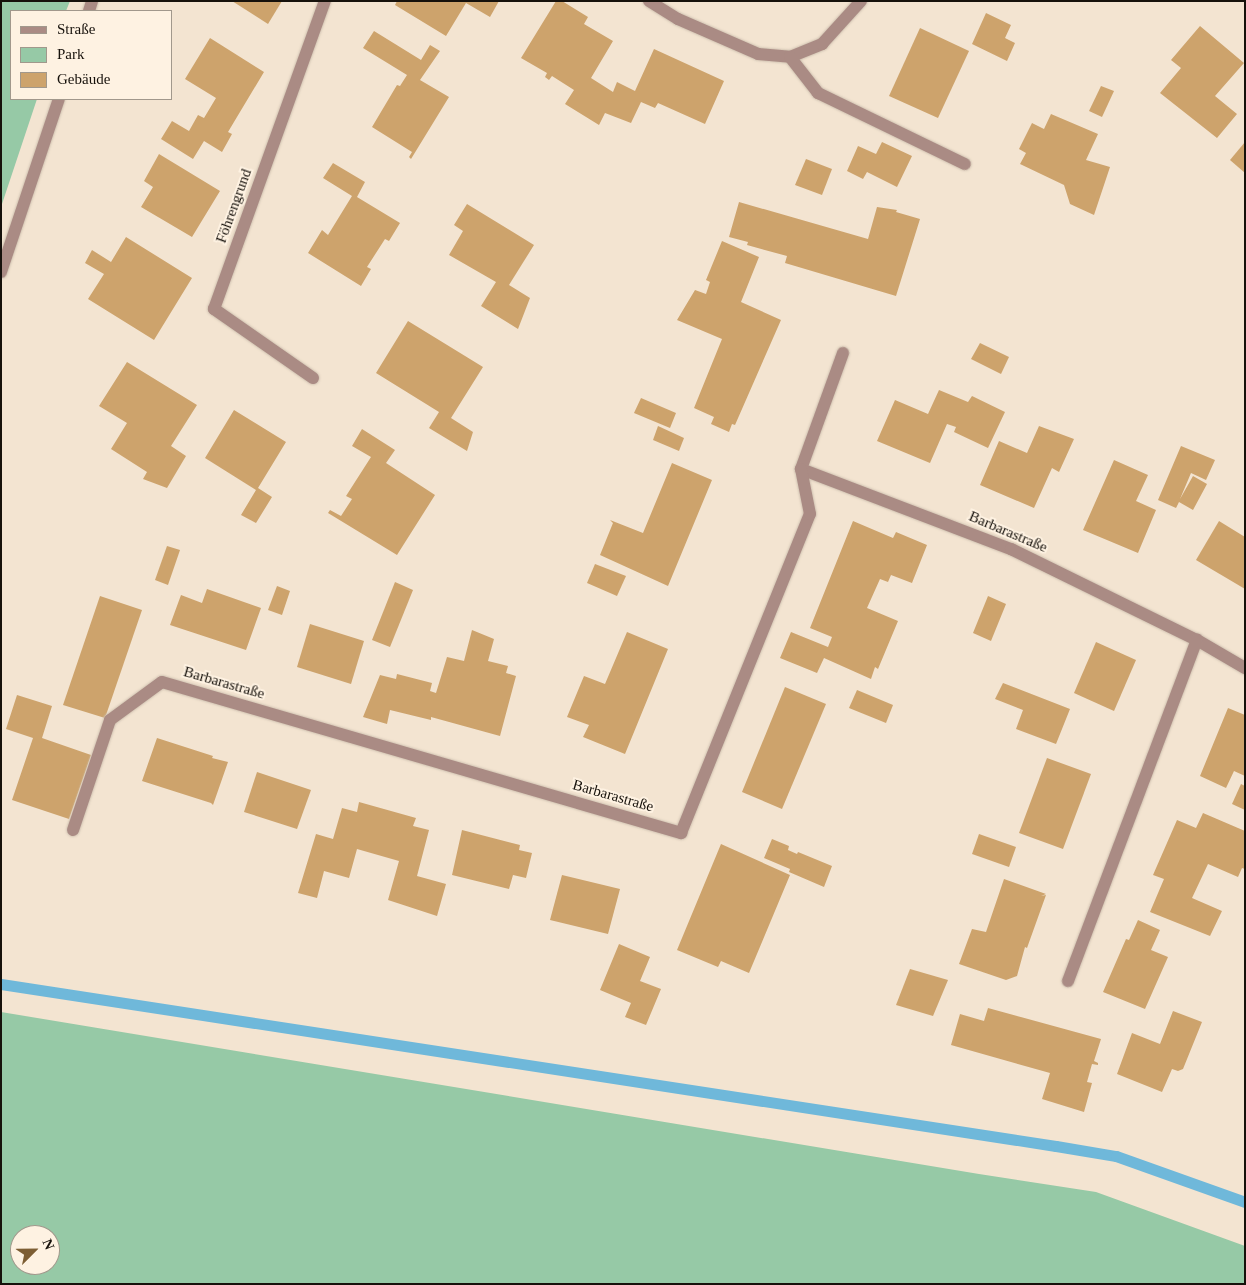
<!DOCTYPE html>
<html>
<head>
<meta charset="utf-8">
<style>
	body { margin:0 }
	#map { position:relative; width:1246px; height:1285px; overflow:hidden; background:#f3e4d1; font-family:Georgia,serif }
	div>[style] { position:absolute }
	.green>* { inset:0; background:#96c9a6 }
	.stream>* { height:11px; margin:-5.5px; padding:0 5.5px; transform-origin:5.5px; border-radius:5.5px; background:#6fb8da }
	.building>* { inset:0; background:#cda36c }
	.roads { filter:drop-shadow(0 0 1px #d0c2b1) drop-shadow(0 0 1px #d0c2b1) }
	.minor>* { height:12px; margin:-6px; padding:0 6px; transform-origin:6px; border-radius:6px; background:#aa8b84 }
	span { translate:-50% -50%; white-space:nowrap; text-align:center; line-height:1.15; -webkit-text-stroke:4px #fef2e2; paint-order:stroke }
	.street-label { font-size:15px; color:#16110b }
	.frame { position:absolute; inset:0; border:2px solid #16110b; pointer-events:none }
	.legend { position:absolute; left:10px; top:10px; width:162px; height:90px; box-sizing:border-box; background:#fef2e2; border:1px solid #a1988c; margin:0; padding:6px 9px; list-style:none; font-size:15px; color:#16110b }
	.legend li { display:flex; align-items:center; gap:10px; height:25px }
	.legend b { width:25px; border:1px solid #a1988c }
	.north { position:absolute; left:10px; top:1225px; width:50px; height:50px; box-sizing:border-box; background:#fef2e2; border:1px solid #a1988c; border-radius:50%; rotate:67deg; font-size:14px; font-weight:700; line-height:20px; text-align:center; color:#16110b }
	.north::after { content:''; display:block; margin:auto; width:18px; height:22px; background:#7d5e33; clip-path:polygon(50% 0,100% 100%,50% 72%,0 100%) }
</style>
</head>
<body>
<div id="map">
	<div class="green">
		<i style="clip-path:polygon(1px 1px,70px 1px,66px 11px,11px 11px,11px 99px,37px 99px,1px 207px)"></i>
		<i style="clip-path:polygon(evenodd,1px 1012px,979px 1174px,1096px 1192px,1245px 1246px,1245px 1284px,1px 1284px,1px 1012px,20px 1235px,50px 1235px,50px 1265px,20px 1265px,20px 1235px)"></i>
	</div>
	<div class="stream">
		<i style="left:1px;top:984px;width:1067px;rotate:8.73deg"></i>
		<i style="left:1056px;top:1146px;width:61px;rotate:9.5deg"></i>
		<i style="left:1116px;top:1156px;width:137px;rotate:19.6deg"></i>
	</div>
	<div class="building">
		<i style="clip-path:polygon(232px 1px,282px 1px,268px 24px)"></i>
		<i style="clip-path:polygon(397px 1px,499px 1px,490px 17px,466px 3px,446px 36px,395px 5px)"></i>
		<i style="clip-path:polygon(556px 1px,562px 1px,588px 17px,584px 24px,613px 41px,591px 78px,613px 92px,617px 82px,635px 91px,654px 49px,724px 81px,705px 124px,658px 103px,655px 108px,641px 102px,631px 123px,605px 113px,599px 125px,565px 104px,574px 90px,552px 76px,549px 80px,545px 77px,547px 73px,521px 58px)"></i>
		<i style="clip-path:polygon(986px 13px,1011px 25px,1005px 38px,1015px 43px,1007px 61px,972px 44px)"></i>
		<i style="clip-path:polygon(1200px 26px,1244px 63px,1215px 96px,1237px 114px,1217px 138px,1160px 93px,1181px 68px,1171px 60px)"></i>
		<i style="clip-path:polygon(920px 28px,969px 51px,938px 118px,889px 96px)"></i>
		<i style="clip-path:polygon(374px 31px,421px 60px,430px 45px,440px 51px,420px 80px,449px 97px,411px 159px,409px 157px,412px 152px,372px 127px,397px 85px,400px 86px,407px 75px,363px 48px)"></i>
		<i style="clip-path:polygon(210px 38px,264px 72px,228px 132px,232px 134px,222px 152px,204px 141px,193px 159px,161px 139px,172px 121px,189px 131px,198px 115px,204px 118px,216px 98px,185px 79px)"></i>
		<i style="clip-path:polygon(1101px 86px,1114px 91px,1102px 117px,1089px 111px)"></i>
		<i style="clip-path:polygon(1051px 114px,1098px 134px,1086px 160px,1110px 167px,1094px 215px,1070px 204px,1064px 185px,1020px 164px,1026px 153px,1019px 149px,1032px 123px,1044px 129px)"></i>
		<i style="clip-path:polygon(882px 142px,912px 156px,897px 187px,867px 172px,863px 179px,847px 171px,858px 146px,876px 154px)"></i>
		<i style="clip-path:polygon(1245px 142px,1245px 173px,1230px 160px)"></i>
		<i style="clip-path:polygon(159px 154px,220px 191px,192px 237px,141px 207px,153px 187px,144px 181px)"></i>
		<i style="clip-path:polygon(806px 159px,832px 169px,822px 195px,795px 185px)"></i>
		<i style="clip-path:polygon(333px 163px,365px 182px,357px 197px,400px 223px,389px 241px,385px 239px,367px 267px,371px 269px,361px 286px,308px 253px,322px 230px,328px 235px,352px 196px,323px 178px)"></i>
		<i style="clip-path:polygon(739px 202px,868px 239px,877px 207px,897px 210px,896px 212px,920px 219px,896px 296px,785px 263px,787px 256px,747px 245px,748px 242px,729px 237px)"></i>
		<i style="clip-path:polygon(467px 204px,534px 245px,509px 285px,530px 298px,518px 329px,481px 306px,496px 282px,449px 255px,463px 231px,454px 225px)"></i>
		<i style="clip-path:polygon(126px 237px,192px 278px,154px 340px,88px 299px,104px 274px,85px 263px,92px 250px,111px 262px)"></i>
		<i style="clip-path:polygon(722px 241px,759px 257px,741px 302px,781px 320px,735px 425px,732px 424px,729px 432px,711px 424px,714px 417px,694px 408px,722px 339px,677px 320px,695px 290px,706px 294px,710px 282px,706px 280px)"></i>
		<i style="clip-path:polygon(408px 321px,483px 367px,451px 418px,473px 432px,467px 451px,429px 428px,439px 412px,376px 373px)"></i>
		<i style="clip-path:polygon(980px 343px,1009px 357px,1001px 374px,971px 359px)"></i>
		<i style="clip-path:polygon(127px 362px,197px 405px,171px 446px,186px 456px,167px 488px,143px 479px,147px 472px,111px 449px,127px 423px,99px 406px)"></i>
		<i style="clip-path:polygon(939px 390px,968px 402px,972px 396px,1005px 412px,988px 448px,954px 432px,956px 427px,947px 424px,930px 463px,877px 441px,895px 400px,928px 414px)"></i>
		<i style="clip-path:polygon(641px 398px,676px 413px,670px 428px,634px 413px)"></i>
		<i style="clip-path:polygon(234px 410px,286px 442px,258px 488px,272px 497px,256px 523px,241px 515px,256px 490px,205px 458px)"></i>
		<i style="clip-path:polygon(658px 426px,684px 438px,679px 451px,653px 440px)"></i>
		<i style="clip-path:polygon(1039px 426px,1074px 439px,1059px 472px,1052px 468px,1034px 508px,980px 485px,999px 441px,1027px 453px)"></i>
		<i style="clip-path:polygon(362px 429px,395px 450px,386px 463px,435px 495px,397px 555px,328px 513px,330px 510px,341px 516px,352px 499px,346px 496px,371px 457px,352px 446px)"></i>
		<i style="clip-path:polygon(1181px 446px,1215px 460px,1206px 480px,1191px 473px,1180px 499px,1193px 476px,1207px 484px,1193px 510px,1179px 502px,1176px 508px,1158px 500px)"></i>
		<i style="clip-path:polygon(1114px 460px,1148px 475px,1136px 501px,1156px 510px,1138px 553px,1083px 530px)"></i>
		<i style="clip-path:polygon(672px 463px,712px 480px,668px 586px,600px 555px,613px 523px,610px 520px,643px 533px)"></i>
		<i style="clip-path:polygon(853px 521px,893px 538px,896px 532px,927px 545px,912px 583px,891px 575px,888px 582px,880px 579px,867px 608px,898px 621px,878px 669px,875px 667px,871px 679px,824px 658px,817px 673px,780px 658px,791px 632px,828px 647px,832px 637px,810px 628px)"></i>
		<i style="clip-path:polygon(1219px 521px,1245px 537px,1245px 589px,1196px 560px)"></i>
		<i style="clip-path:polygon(167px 546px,180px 550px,168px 585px,155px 580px)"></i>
		<i style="clip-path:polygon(595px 564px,626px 576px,617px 596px,587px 583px)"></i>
		<i style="clip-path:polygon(395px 582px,413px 590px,390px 647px,372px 640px)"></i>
		<i style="clip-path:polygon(277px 586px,290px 591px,282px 615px,268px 610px)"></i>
		<i style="clip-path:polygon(207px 589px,261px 608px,246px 650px,170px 625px,181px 595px,202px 603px)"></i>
		<i style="clip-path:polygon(100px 596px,142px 610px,105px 718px,63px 705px)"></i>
		<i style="clip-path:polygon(988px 596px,1006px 604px,991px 641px,973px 633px)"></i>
		<i style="clip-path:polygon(310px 624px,364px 641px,351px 684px,297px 667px)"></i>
		<i style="clip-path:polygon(472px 630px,494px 639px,488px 661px,508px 666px,506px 673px,516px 676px,500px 736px,431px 717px,431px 720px,390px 710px,387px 724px,363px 717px,380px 675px,396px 679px,397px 674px,432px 683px,430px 691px,436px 693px,447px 657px,464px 661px)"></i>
		<i style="clip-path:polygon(627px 632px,668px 649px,625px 754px,583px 737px,589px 725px,567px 717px,584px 676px,605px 684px)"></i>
		<i style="clip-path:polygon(1096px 642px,1136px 660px,1114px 711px,1074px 693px)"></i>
		<i style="clip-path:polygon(1003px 683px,1070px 709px,1056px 744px,1016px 729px,1023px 710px,995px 699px)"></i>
		<i style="clip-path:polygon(785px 687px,826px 704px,782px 809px,742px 792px)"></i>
		<i style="clip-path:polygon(857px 690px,893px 705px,886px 723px,849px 708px)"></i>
		<i style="clip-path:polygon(17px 695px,52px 706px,42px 738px,91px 755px,69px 819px,12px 800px,33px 738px,6px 729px)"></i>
		<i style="clip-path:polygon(1228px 708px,1245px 715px,1245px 776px,1234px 771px,1226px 788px,1200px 776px)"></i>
		<i style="clip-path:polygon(157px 738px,213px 756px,212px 758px,228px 762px,213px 805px,211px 803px,142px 781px)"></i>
		<i style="clip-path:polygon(1047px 758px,1091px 774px,1063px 849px,1019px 833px)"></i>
		<i style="clip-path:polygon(257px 772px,311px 790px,297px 829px,244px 812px)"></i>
		<i style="clip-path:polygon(1241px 784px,1245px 786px,1245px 810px,1232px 804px)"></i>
		<i style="clip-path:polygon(359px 802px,416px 818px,413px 826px,429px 830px,417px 876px,446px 884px,437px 916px,388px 900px,399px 861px,357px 849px,349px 878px,324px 871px,317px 898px,298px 893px,316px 834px,333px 839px,342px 808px,357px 812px)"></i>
		<i style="clip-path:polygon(1203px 813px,1245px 831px,1245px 869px,1242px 868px,1238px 877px,1208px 864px,1192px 898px,1222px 911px,1210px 936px,1150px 912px,1164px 879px,1153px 875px,1177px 820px,1196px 828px)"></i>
		<i style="clip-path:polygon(462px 830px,520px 845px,519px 850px,532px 853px,526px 878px,513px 875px,509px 889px,452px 875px)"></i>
		<i style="clip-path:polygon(979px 834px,1016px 847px,1009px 867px,972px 854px)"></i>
		<i style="clip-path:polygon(772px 839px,789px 846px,788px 850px,797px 854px,798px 852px,832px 866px,824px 887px,789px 872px,790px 869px,764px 858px)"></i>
		<i style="clip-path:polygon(721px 844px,790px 875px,749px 973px,721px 961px,718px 967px,677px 950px)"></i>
		<i style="clip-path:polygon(562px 875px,620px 889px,608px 934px,550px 920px)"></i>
		<i style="clip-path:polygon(1004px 879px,1046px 894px,1041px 896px,1046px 895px,1027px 948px,1025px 947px,1017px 976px,1006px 980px,959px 964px,972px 929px,986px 932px)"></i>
		<i style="clip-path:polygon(1138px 920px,1160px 930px,1151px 950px,1168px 957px,1145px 1009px,1103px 992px,1126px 939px,1129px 940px)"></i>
		<i style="clip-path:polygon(619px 944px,650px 957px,640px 981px,661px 989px,646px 1025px,625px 1017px,631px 1003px,600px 990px)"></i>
		<i style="clip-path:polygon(910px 969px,948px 980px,933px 1016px,896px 1005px)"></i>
		<i style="clip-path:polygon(988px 1008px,1101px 1039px,1094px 1061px,1098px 1063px,1098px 1065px,1092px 1064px,1087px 1082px,1092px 1083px,1084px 1112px,1042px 1099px,1050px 1073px,951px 1045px,960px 1014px,984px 1021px)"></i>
		<i style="clip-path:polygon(1173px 1011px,1202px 1022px,1183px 1069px,1178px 1071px,1172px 1069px,1162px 1092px,1117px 1074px,1132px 1033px,1160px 1044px)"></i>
	</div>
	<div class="roads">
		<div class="minor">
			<i style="left:649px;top:1px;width:34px;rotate:32deg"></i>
			<i style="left:678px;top:19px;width:87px;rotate:23.6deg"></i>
			<i style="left:758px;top:54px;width:32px;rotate:5deg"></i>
			<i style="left:790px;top:57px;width:35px;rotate:-22deg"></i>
			<i style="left:822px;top:44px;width:58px;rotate:-47.8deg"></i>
			<i style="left:89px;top:11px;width:10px;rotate:-73deg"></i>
			<i style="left:790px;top:57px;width:46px;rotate:52.1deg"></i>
			<i style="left:818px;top:93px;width:163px;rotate:25.8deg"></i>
			<i style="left:1px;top:272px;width:182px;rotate:-71.5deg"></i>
			<i style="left:843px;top:353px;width:123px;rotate:109.9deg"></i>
			<i style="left:801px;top:469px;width:225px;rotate:20.9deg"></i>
			<i style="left:1011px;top:549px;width:207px;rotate:26.1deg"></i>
			<i style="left:1197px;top:640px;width:56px;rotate:30.3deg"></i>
			<i style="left:313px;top:378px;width:121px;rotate:-145.1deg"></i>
			<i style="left:214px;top:309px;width:327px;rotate:-70.2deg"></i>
			<i style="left:73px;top:830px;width:116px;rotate:-71.4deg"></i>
			<i style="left:110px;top:720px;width:64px;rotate:-36.2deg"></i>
			<i style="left:162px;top:682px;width:541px;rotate:16.22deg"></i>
			<i style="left:681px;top:833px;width:344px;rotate:-68deg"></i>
			<i style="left:810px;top:514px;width:46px;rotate:-101.3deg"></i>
			<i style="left:1068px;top:981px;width:365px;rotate:-69.3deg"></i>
		</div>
	</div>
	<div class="street-label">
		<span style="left:234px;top:206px;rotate:-70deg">Föhrengrund</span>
		<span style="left:1008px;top:532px;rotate:23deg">Barbarastraße</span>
		<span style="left:224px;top:683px;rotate:16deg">Barbarastraße</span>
		<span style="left:613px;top:796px;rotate:16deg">Barbarastraße</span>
	</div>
	<div class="frame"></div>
	<ul class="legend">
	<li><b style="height:6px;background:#aa8b84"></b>Straße</li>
	<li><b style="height:14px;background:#96c9a6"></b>Park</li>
	<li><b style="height:14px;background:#cda36c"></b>Gebäude</li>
	</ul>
	<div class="north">N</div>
</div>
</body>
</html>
